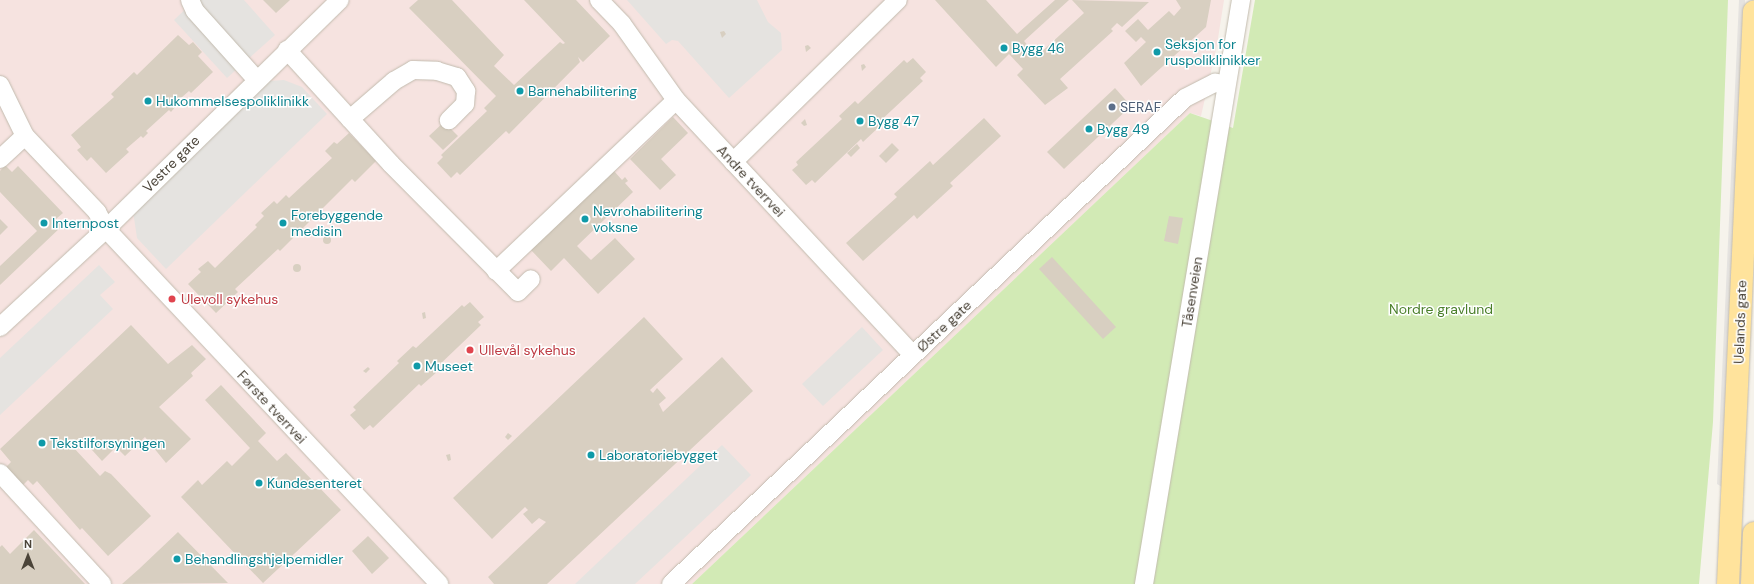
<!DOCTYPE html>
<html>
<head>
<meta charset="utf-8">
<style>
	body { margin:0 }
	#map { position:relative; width:1754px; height:584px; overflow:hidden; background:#f6f3ec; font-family:"DM Sans",sans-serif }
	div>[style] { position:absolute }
	.medical>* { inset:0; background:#f6e3e0 }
	.green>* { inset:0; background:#d2eab5 }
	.parking>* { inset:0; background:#e5e3e0 }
	.building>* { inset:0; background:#d8cfc1 }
	.round { border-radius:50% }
	.roads { filter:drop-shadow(0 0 1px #c2bbae) drop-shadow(0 0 1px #c2bbae) }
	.minor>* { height:18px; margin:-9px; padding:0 9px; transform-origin:9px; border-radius:9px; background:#fff }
	.major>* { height:22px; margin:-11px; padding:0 11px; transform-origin:11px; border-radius:11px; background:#ffe39c }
	.dots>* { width:11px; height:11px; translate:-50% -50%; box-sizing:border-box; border:2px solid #fff; border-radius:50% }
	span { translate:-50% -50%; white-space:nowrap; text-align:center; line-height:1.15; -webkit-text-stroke:3px #fff; paint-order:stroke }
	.culture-label { font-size:14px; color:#0d838f }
	.left { translate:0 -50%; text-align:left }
	.service-label { font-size:14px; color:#4e5e75 }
	.street-label { font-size:14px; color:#4b4439 }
	.health-label { font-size:14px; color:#be3a42 }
	.park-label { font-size:14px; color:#4a7f2a }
	.north { position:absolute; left:8px; top:536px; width:40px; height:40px; -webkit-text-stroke:3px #fff; paint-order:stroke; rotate:0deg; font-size:11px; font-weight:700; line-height:16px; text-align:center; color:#4b4439 }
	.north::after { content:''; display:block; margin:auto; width:14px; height:18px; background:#4b4439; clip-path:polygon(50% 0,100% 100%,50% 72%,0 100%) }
</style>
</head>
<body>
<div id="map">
	<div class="medical">
		<i style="clip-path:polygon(0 0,1224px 0,1217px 45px,1201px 116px,1190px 113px,692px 584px,0 584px)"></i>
	</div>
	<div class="green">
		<i style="clip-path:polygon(1255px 0,1728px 0,1713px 422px,1699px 584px,692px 584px,1190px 113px,1233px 128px)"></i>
	</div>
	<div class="parking">
		<i style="clip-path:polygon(195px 0,244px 0,275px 35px,227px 78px,174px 20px)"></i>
		<i style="clip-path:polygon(627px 0,757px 0,768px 22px,781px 33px,782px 50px,729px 98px,678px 41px,672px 40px,666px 44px)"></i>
		<i style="clip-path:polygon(1739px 0,1745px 0,1724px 488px,1717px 484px)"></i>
		<i style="clip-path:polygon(284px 80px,302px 87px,327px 114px,166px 269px,137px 238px,133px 211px,270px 81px)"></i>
		<i style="clip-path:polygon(99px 265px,115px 282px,100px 295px,113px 309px,0 415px,0 358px)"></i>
		<i style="clip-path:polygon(862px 327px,883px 350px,823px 406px,802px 384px)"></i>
		<i style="clip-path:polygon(722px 445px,751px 475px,727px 498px,635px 584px,575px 584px)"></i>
	</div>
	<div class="building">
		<i style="clip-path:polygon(263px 0,290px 0,276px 13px)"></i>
		<i style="clip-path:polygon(418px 0,452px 0,504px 55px,494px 66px,514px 85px,560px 42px,563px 44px,565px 43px,524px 0,576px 0,610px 36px,583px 62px,578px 57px,580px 62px,509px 134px,506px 131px,460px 175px,457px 172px,451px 178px,437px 163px,443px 157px,441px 155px,487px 111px,484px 108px,496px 96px,409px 8px)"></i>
		<i style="clip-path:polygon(935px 0,986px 0,1017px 34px,1055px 0,1069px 0,1024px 41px,1037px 56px,1084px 13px,1072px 0,1149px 2px,1122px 27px,1117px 23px,1111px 29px,1113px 31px,1060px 79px,1068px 88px,1045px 105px,1017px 75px,1023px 69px,1009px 54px,996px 67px)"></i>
		<i style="clip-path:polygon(1176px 0,1211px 0,1206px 27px,1141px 86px,1124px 63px,1146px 42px,1141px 37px,1136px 42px,1125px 31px,1138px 19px,1148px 30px,1169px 11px,1174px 16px,1181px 8px)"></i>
		<i style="clip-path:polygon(724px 31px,726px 34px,722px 38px,720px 32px)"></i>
		<i style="clip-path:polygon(178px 35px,189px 45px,193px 42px,202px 52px,198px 56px,213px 72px,191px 93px,189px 91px,174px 104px,176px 106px,171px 112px,169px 110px,146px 131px,148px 133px,143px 138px,141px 136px,126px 149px,129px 152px,106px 173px,91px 157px,87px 161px,77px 150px,81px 147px,71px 135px,114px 97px,111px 94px,134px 72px,137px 75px)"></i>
		<i style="clip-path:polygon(808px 45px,811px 48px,806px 52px,805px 46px)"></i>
		<i style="clip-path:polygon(913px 58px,926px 72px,920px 78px,923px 81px,877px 124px,880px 126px,863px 142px,861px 139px,815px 183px,812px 180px,806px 185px,792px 170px,798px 165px,796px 162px,842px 119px,839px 116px,855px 101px,858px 104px,904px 60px,907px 63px)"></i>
		<i style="clip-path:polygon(864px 64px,866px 67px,862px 71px,861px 65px)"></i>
		<i style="clip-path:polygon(1115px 88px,1131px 106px,1064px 169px,1047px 152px)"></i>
		<i style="clip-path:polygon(673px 117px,688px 133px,661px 159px,676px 175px,660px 190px,630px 159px)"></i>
		<i style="clip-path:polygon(984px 118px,1001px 136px,950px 183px,953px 186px,917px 219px,914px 215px,863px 261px,846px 243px,897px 197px,894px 194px,930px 161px,933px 165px)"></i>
		<i style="clip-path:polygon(805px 119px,807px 125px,804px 126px,801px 123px)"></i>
		<i style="clip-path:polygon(444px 122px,458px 136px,443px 150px,429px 136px)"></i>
		<i style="clip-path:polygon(349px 133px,376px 161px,355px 182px,352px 179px,280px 251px,278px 249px,235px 289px,238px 292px,216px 313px,188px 284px,201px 272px,198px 269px,208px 261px,215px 268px,257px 227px,255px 225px,264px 216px,261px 213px,274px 201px,277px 204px,286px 195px,289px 198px,332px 158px,325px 151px,334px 142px,337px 144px)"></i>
		<i style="clip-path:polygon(892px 143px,899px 150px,886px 163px,879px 156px)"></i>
		<i style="clip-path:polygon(857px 144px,860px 148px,851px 157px,847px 153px)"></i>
		<i style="clip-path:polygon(5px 165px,12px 172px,18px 166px,63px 213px,56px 219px,62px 226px,0 285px,0 266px,37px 231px,0 192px,0 171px)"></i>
		<i style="clip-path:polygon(614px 171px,622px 180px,625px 177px,628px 181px,625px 183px,633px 192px,577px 246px,591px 260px,615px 238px,635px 259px,598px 294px,564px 258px,551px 271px,531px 250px)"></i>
		<i style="clip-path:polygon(1169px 216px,1183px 218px,1178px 244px,1164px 241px)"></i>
		<i style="clip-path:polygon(0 219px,8px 227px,0 235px)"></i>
		<i class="round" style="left:323px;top:236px;width:8px;height:8px"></i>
		<i style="clip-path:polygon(1052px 257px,1116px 327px,1103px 339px,1039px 269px)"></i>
		<i class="round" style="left:293px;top:264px;width:8px;height:8px"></i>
		<i style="clip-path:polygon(470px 302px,484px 317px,478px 322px,481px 325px,435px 369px,438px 371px,421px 386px,419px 384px,373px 428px,370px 425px,364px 430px,350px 415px,356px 410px,353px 407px,399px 363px,397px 361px,413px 346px,416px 348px,462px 305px,464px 307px)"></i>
		<i style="clip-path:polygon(425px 312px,426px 318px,423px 319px,422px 313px)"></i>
		<i style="clip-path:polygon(644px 317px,683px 359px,650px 390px,653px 393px,657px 388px,666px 398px,659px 404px,663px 412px,722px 357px,753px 391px,547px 584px,494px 584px,488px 577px,546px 522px,539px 518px,532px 524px,523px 514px,528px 510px,525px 507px,492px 539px,453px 498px)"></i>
		<i style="clip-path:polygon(131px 325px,168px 364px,192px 345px,206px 359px,191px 373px,193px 376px,159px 407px,191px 439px,166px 463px,145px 437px,125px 456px,116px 447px,102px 461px,82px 439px,73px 447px,100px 476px,105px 471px,111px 474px,151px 516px,108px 556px,82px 528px,80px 530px,37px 481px,33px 485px,28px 480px,21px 487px,4px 469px,11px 462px,0 449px)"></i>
		<i style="clip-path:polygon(368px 367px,370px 369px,366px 373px,363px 371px)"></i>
		<i style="clip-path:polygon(221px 385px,266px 433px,258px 441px,277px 461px,286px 453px,341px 510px,263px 583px,181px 497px,198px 480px,202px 485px,227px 461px,232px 466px,250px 448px,205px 400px)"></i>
		<i style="clip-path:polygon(508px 433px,512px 436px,508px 440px,505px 437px)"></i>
		<i style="clip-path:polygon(450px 454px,451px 460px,448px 461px,446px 455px)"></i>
		<i style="clip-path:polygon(34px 530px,85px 584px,0 584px,0 547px,2px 545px,10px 554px)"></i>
		<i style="clip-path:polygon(178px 532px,228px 583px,122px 584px,139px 569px)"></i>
		<i style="clip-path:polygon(368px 536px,389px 558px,372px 574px,352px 551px)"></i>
	</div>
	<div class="roads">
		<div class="minor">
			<i style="left:190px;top:0;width:12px;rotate:66deg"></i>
			<i style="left:195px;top:11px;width:91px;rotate:48.1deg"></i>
			<i style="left:599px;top:0;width:33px;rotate:46deg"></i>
			<i style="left:622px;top:24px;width:93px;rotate:54.6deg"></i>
			<i style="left:676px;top:100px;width:348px;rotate:47.1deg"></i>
			<i style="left:287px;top:50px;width:154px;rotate:47.6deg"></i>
			<i style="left:391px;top:164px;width:180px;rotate:45.2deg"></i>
			<i style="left:518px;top:292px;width:18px;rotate:-45deg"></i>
			<i style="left:0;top:85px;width:57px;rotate:63.9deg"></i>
			<i style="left:25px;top:136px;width:105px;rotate:46.5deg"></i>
			<i style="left:97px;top:212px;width:19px;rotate:62deg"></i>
			<i style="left:106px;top:229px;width:487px;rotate:46.8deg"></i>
			<i style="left:350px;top:119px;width:58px;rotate:-40.8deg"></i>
			<i style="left:394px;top:81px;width:22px;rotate:-30deg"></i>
			<i style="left:413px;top:70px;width:24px;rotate:2deg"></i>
			<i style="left:437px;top:71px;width:21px;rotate:17deg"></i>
			<i style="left:457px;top:77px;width:17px;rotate:57deg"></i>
			<i style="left:466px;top:91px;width:13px;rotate:94deg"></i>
			<i style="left:465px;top:104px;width:23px;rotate:135deg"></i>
			<i style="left:0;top:159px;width:34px;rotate:-43deg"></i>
			<i style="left:733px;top:162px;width:231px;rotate:-44.5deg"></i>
			<i style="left:496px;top:271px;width:248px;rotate:-43.5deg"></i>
			<i style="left:0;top:327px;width:144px;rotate:-42.8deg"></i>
			<i style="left:106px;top:229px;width:327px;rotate:-44.4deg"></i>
			<i style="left:0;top:473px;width:151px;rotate:47.4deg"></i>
			<i style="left:671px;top:584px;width:707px;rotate:-43.4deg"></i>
			<i style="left:1185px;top:98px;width:34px;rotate:-27deg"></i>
			<i style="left:1215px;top:83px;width:11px;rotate:5deg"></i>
			<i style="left:1144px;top:584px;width:592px;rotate:-80.57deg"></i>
		</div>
		<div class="major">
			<i style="left:1728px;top:584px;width:573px;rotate:-87.4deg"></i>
			<i style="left:1752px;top:584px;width:51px;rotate:-87.8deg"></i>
		</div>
	</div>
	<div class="dots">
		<i style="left:1004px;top:48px;background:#0f9aa8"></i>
		<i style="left:1157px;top:52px;background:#0f9aa8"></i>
		<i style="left:520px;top:91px;background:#0f9aa8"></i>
		<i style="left:148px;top:101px;background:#0f9aa8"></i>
		<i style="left:1112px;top:107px;background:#5c6f8a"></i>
		<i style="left:860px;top:121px;background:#0f9aa8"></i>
		<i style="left:1089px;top:129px;background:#0f9aa8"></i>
		<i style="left:585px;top:219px;background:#0f9aa8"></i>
		<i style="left:44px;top:223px;background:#0f9aa8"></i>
		<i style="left:283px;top:223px;background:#0f9aa8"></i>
		<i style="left:172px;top:299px;background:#e0444e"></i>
		<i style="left:470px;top:350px;background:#e0444e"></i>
		<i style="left:417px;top:366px;background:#0f9aa8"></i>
		<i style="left:42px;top:443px;background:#0f9aa8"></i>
		<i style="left:591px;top:455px;background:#0f9aa8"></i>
		<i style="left:259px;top:483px;background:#0f9aa8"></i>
		<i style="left:177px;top:559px;background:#0f9aa8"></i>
	</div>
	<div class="culture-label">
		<span class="left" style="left:1165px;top:52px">Seksjon for<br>ruspoliklinikker</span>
		<span class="left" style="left:1012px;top:48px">Bygg 46</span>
		<span class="left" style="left:528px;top:91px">Barnehabilitering</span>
		<span class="left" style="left:156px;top:101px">Hukommelsespoliklinikk</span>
		<span class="left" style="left:868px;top:121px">Bygg 47</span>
		<span class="left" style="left:1097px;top:129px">Bygg 49</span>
		<span class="left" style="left:593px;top:219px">Nevrohabilitering<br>voksne</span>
		<span class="left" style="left:291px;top:223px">Forebyggende<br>medisin</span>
		<span class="left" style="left:52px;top:223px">Internpost</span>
		<span class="left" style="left:425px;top:366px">Museet</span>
		<span class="left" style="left:50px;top:443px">Tekstilforsyningen</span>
		<span class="left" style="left:599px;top:455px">Laboratoriebygget</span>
		<span class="left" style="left:267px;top:483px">Kundesenteret</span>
		<span class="left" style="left:185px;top:559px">Behandlingshjelpemidler</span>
	</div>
	<div class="service-label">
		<span class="left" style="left:1120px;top:107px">SERAF</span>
	</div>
	<div class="street-label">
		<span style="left:171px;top:164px;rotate:-45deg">Vestre gate</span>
		<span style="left:751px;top:181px;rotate:47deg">Andre tverrvei</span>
		<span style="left:1192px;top:292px;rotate:-81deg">Tåsenveien</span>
		<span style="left:1740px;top:322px;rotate:-88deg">Uelands gate</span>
		<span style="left:944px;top:326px;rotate:-43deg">Østre gate</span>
		<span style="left:272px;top:407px;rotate:47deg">Første tverrvei</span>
	</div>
	<div class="health-label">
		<span class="left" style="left:181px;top:299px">Ulevoll sykehus</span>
		<span class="left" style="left:479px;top:350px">Ullevål sykehus</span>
	</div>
	<div class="park-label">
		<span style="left:1441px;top:309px">Nordre gravlund</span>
	</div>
	<div class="north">N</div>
</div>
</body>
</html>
